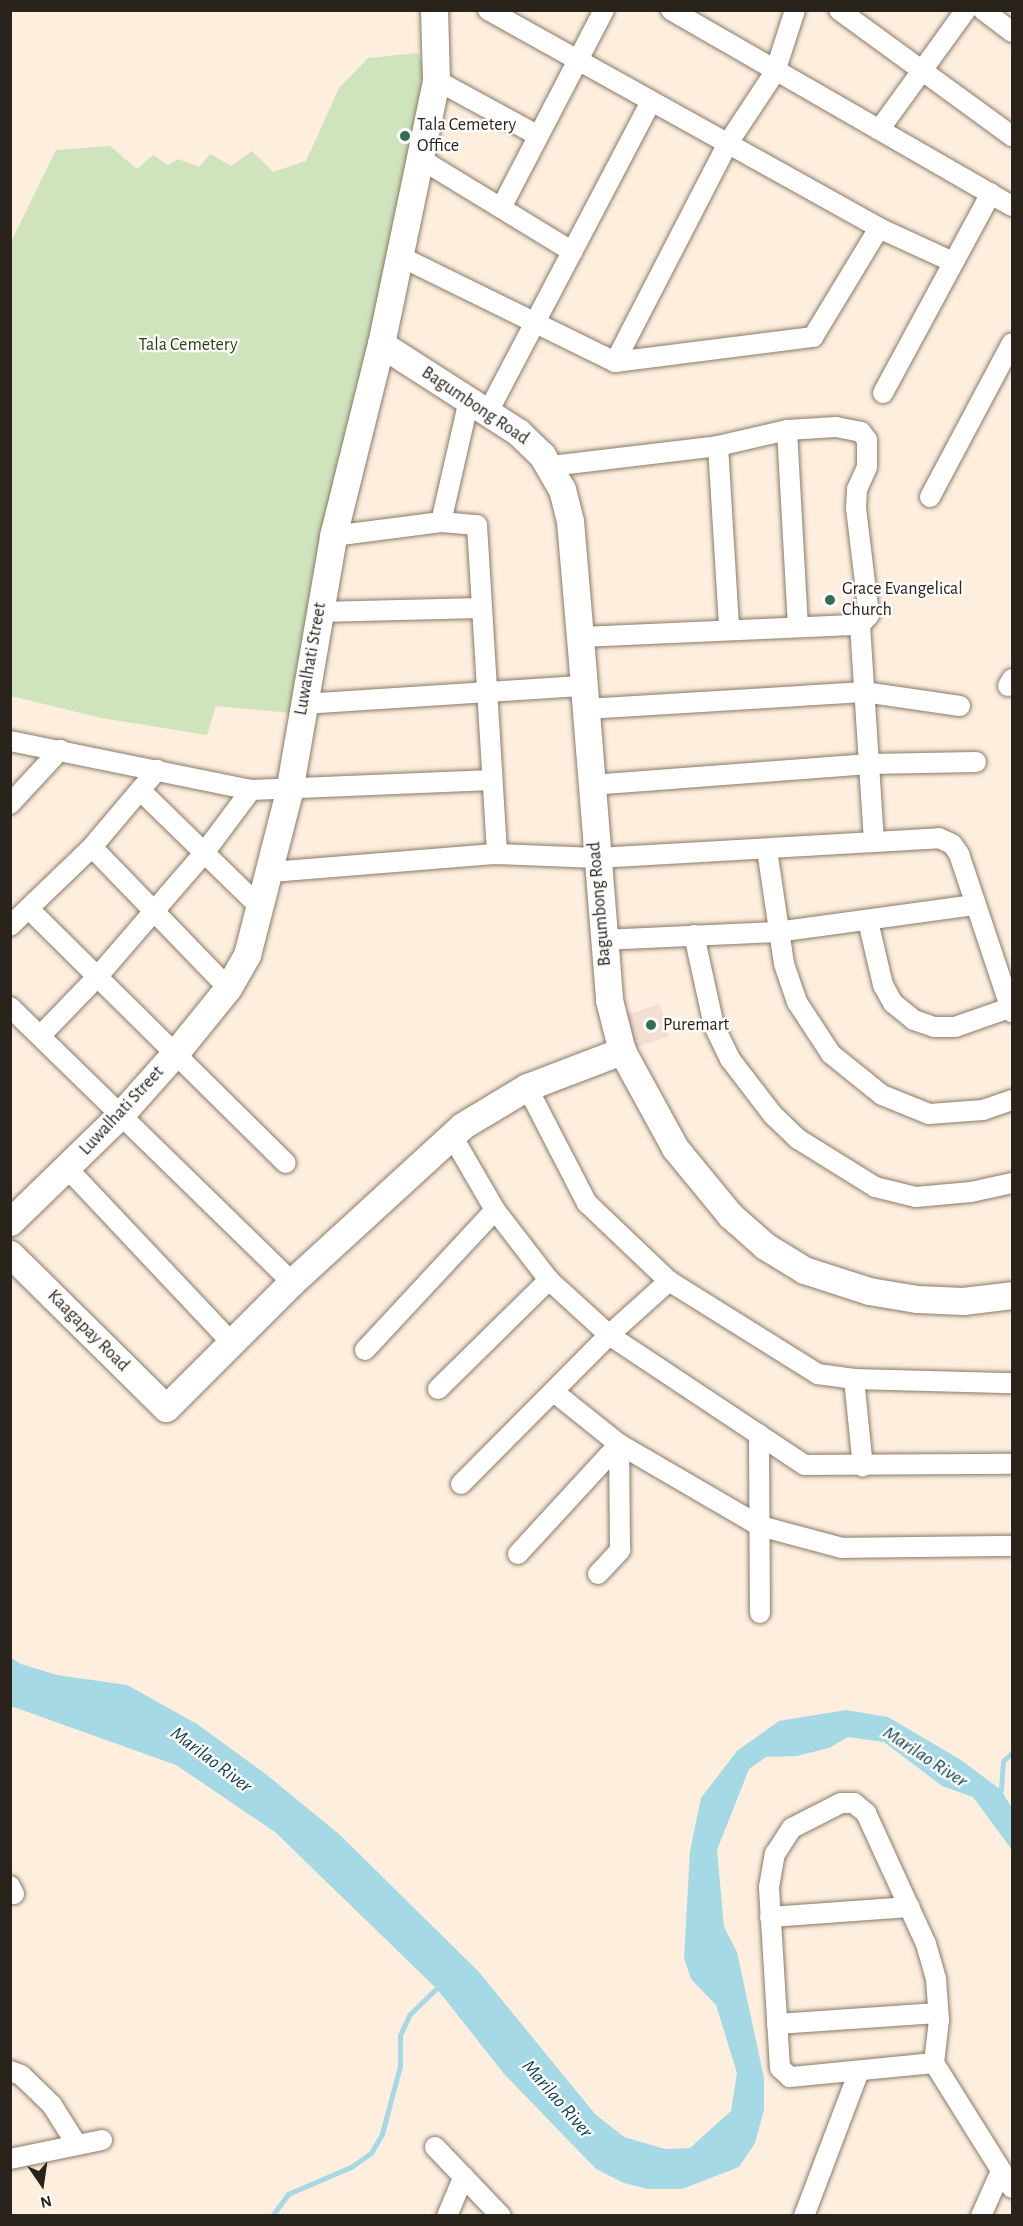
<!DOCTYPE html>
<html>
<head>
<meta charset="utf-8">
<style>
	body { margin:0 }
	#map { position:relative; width:1023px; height:2226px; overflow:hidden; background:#fdeede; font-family:"Alegreya Sans",sans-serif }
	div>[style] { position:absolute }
	.commercial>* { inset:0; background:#f4ded1 }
	.green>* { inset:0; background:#cfe4bd }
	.water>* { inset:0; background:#a4d9e5 }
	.stream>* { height:5px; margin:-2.5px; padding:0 2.5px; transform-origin:2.5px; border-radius:2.5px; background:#a4d9e5 }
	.roads { filter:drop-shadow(0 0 2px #8b7a68) drop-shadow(0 0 2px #8b7a68) }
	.street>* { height:20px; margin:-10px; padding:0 10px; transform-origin:10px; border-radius:10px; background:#fff }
	.secondary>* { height:27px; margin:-13.5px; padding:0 13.5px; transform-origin:13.5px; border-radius:13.5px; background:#fff }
	.dots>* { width:16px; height:16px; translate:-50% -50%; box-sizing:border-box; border:3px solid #fefefe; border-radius:50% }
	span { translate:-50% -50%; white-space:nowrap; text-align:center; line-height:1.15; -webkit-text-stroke:4.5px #fefefe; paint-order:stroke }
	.poi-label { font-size:18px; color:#2a231c }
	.left { translate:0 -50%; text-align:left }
	.park-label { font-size:18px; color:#2a4309 }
	.street-label { font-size:18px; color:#2a231c }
	.water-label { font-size:20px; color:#11414b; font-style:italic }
	.frame { position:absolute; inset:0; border:12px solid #2a231c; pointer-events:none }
	.north { position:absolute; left:12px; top:2154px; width:60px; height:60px; -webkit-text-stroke:4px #fefefe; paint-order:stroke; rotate:167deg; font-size:16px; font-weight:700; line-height:24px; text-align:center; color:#2a231c }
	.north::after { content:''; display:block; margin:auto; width:21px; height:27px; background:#2a231c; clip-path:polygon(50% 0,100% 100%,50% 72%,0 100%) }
</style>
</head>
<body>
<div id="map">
	<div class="commercial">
		<i style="clip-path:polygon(660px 1004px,669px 1036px,629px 1050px,619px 1017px)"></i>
	</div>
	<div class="green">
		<i style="clip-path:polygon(418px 53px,428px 82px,291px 713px,216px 706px,207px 735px,101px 718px,11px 696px,10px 244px,56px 150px,110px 146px,137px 169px,153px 155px,168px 165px,178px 159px,199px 167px,210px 154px,231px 166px,252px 151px,273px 172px,306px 161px,339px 88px,368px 58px)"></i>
	</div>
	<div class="water">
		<i style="clip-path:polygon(10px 1657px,21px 1664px,57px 1675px,127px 1685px,197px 1724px,267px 1775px,340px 1835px,479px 1972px,595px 2114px,624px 2137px,665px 2149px,690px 2148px,731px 2111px,737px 2073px,716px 2005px,691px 1979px,684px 1958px,690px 1851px,701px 1798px,737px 1751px,779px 1721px,846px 1710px,888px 1717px,961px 1760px,1001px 1790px,1012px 1808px,1012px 1850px,973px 1797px,942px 1786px,884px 1742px,848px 1737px,829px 1748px,797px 1756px,766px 1757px,749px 1769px,717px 1850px,724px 1927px,737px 1952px,764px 2078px,764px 2110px,755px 2143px,739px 2167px,682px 2189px,648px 2189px,624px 2183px,596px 2169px,505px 2075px,437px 1989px,275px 1832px,176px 1765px,11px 1706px)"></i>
	</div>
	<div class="stream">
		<i style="left:1001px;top:1790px;width:29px;rotate:-86deg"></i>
		<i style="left:1003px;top:1761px;width:12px;rotate:-42deg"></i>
		<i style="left:272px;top:2216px;width:27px;rotate:-54deg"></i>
		<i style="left:288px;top:2194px;width:69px;rotate:-23.2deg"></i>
		<i style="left:351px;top:2167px;width:24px;rotate:-35deg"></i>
		<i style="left:371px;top:2153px;width:22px;rotate:-60deg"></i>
		<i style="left:382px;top:2134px;width:70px;rotate:-75.2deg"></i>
		<i style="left:400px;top:2066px;width:31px;rotate:-90deg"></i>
		<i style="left:400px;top:2035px;width:23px;rotate:-65deg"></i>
		<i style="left:410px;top:2014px;width:43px;rotate:-44.1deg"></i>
	</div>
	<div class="roads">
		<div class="street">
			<i style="left:488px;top:10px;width:448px;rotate:29.1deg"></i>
			<i style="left:879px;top:228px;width:81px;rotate:24.7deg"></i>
			<i style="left:671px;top:10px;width:393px;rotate:29.9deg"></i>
			<i style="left:839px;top:10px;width:214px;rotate:36.1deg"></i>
			<i style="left:983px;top:10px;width:36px;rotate:37deg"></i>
			<i style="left:436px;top:80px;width:115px;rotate:28.6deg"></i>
			<i style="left:879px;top:130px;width:148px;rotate:-54.1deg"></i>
			<i style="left:419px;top:158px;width:180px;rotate:31.4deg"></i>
			<i style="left:501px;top:208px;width:223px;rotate:-62.5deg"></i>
			<i style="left:399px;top:256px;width:241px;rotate:26.1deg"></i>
			<i style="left:615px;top:362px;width:200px;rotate:-7.2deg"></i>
			<i style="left:813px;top:337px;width:127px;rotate:-58.8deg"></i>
			<i style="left:615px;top:362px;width:246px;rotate:-62.7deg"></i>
			<i style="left:728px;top:143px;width:85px;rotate:-56.5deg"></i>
			<i style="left:775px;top:72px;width:65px;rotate:-72.1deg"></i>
			<i style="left:883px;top:393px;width:227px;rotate:-61.6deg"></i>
			<i style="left:488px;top:412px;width:350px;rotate:-62.3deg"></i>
			<i style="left:787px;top:430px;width:196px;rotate:86.8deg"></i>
			<i style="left:718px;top:446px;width:182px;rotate:86.5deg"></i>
			<i style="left:551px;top:466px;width:168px;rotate:-6.8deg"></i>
			<i style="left:718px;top:446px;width:71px;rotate:-13.1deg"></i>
			<i style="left:787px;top:430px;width:49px;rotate:-3.5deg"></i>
			<i style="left:836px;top:427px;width:25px;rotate:11deg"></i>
			<i style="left:861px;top:432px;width:10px;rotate:53deg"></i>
			<i style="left:867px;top:440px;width:27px;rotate:90deg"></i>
			<i style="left:867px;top:467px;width:24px;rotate:114deg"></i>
			<i style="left:857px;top:489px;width:19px;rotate:93deg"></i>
			<i style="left:856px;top:508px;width:108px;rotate:83.1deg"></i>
			<i style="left:869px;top:615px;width:13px;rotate:132deg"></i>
			<i style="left:860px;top:625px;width:216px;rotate:86.3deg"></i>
			<i style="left:930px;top:497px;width:174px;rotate:-62deg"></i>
			<i style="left:441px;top:522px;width:125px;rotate:-77.1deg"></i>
			<i style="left:333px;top:536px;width:109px;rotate:-7.4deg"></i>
			<i style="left:441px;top:522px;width:36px;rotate:5deg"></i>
			<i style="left:477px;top:525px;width:330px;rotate:86.5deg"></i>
			<i style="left:319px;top:612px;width:161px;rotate:-1.4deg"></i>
			<i style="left:580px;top:637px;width:280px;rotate:-2.5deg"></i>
			<i style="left:1008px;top:686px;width:8px;rotate:-60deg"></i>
			<i style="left:303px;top:704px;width:282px;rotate:-3.7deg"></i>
			<i style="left:586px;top:709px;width:279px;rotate:-3.5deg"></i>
			<i style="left:864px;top:692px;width:97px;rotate:8.3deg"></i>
			<i style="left:10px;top:741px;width:246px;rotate:11.5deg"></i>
			<i style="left:251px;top:790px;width:241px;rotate:-2.4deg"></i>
			<i style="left:591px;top:785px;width:279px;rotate:-4.3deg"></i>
			<i style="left:869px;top:764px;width:107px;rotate:-1.1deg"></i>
			<i style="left:140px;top:790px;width:168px;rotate:44.3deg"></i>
			<i style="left:10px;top:804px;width:74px;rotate:-47.2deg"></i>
			<i style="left:92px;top:847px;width:196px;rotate:46deg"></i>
			<i style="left:767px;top:850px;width:115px;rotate:81.5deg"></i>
			<i style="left:784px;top:964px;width:40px;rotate:71.1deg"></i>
			<i style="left:797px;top:1002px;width:62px;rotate:56.8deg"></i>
			<i style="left:831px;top:1054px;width:65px;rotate:38.8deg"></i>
			<i style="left:882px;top:1095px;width:51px;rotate:22deg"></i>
			<i style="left:929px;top:1114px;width:54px;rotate:-4.2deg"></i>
			<i style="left:983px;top:1110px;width:31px;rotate:-19deg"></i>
			<i style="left:271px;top:872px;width:227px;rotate:-4.6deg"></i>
			<i style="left:497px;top:854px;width:100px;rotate:2.3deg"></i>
			<i style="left:597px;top:858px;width:343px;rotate:-3.3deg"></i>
			<i style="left:939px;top:838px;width:14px;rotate:25deg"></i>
			<i style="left:952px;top:844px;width:12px;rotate:55deg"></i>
			<i style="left:959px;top:854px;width:167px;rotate:71.5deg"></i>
			<i style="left:29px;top:909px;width:361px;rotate:44.7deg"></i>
			<i style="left:868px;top:921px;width:66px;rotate:76.8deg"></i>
			<i style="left:883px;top:985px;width:21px;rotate:61deg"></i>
			<i style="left:893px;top:1003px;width:27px;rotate:39deg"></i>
			<i style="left:914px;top:1020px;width:21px;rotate:19deg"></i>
			<i style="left:934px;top:1027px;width:21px"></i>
			<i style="left:955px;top:1027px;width:60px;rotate:-19.3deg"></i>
			<i style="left:10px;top:926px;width:114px;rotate:-43.9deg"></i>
			<i style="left:92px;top:847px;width:101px;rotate:-49.8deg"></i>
			<i style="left:694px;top:935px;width:93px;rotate:77.6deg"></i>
			<i style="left:714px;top:1026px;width:37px;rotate:64deg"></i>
			<i style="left:730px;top:1059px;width:71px;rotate:52.5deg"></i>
			<i style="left:773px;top:1115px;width:35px;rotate:44deg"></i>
			<i style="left:798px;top:1139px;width:91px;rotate:31.9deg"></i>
			<i style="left:875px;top:1187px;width:42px;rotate:13.7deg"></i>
			<i style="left:916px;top:1197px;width:55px;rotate:-5.2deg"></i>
			<i style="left:971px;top:1192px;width:42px;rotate:-12.4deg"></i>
			<i style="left:602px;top:940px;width:175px;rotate:-2.6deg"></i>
			<i style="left:777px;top:932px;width:199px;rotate:-7.8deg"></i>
			<i style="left:10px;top:1007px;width:394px;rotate:44.3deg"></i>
			<i style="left:42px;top:1034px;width:81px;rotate:-46deg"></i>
			<i style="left:98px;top:976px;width:162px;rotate:-49.2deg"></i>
			<i style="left:204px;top:853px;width:79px;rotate:-53.3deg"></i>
			<i style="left:527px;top:1087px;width:131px;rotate:62.7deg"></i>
			<i style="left:587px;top:1203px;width:113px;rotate:43.6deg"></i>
			<i style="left:669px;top:1281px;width:176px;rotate:32deg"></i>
			<i style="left:818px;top:1374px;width:36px;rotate:8deg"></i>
			<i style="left:854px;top:1379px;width:158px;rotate:1.5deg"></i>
			<i style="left:451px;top:1134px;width:88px;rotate:59.9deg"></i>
			<i style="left:495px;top:1210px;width:88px;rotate:52.4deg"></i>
			<i style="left:549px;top:1280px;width:81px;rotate:42.5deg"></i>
			<i style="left:609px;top:1335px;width:235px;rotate:33.6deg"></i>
			<i style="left:805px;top:1465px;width:207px;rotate:-0.3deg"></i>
			<i style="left:67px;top:1168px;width:241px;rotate:46.7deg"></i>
			<i style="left:365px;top:1350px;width:191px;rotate:-47.1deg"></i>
			<i style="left:854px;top:1379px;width:88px;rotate:84.2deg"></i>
			<i style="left:438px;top:1389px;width:156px;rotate:-44.5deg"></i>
			<i style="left:554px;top:1392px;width:83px;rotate:38.7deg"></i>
			<i style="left:619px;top:1444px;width:163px;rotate:30.2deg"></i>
			<i style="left:760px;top:1526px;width:85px;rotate:15deg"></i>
			<i style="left:842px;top:1548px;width:170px;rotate:-0.7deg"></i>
			<i style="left:759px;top:1434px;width:179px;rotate:89.7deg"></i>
			<i style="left:461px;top:1484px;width:210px;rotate:-45.2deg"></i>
			<i style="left:609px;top:1335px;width:81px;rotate:-42deg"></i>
			<i style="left:518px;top:1554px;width:149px;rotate:-47.4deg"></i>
			<i style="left:598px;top:1574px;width:33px;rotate:-47deg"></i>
			<i style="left:620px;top:1550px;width:106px;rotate:-90.5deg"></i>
			<i style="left:10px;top:1886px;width:9px;rotate:63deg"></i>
			<i style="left:770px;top:1917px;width:140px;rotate:-4.1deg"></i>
			<i style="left:777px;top:2024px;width:161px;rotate:-3.9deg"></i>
			<i style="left:934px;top:2063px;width:145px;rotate:174.4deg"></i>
			<i style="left:790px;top:2077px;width:13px;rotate:-138deg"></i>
			<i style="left:780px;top:2068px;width:181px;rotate:-93.5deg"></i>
			<i style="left:769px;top:1887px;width:34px;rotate:-80deg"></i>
			<i style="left:775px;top:1854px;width:31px;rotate:-57deg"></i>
			<i style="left:792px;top:1828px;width:55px;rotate:-27deg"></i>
			<i style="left:841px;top:1803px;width:13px"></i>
			<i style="left:854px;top:1803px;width:16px;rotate:40deg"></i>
			<i style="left:866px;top:1813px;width:144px;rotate:65.4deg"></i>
			<i style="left:926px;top:1944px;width:36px;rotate:74deg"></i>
			<i style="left:936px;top:1979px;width:41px;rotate:85.8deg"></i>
			<i style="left:939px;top:2020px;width:43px;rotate:96.6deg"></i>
			<i style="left:934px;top:2063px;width:147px;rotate:58deg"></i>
			<i style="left:10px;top:2071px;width:12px;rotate:20deg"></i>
			<i style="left:21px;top:2075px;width:43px;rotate:44.1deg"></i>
			<i style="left:52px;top:2105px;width:47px;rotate:58deg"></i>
			<i style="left:435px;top:2147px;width:95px;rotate:46.3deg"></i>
			<i style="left:10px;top:2159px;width:94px;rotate:-11.7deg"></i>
			<i style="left:447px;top:2216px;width:43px;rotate:-67deg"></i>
			<i style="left:804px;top:2216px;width:155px;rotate:-69.2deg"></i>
			<i style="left:981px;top:2216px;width:49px;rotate:-66deg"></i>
		</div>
		<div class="secondary">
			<i style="left:381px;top:344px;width:163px;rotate:32.7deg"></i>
			<i style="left:518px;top:432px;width:33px;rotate:44deg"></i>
			<i style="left:542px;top:455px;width:39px;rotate:60deg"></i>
			<i style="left:562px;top:489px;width:33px;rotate:76deg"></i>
			<i style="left:570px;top:521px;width:116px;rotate:85.1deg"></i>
			<i style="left:580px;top:637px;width:364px;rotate:85.4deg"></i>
			<i style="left:609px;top:1000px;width:53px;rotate:75.7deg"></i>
			<i style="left:622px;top:1051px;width:111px;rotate:61.3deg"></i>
			<i style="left:675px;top:1148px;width:87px;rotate:50.6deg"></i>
			<i style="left:730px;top:1215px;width:47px;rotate:41.5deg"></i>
			<i style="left:765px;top:1246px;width:46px;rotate:31.6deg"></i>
			<i style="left:804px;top:1270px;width:68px;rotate:17.9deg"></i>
			<i style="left:869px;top:1291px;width:49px;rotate:9.5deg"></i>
			<i style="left:917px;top:1299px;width:46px;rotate:2.5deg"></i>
			<i style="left:963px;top:1301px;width:49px;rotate:-7deg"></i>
			<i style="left:10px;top:1222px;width:156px;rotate:-44.2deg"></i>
			<i style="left:122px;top:1113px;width:83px;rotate:-48.4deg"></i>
			<i style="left:177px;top:1051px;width:81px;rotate:-51deg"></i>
			<i style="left:228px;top:988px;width:38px;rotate:-60deg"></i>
			<i style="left:247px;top:955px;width:168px;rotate:-75.6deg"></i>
			<i style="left:289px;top:792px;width:260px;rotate:-80.2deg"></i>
			<i style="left:333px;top:536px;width:198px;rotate:-76deg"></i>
			<i style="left:381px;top:344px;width:270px;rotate:-78.2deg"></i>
			<i style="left:436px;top:80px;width:70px;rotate:-91.6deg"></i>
			<i style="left:10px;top:1254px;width:219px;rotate:44.6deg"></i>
			<i style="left:166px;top:1408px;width:178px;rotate:-45deg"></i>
			<i style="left:292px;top:1282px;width:231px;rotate:-42.5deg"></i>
			<i style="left:462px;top:1126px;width:76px;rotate:-31deg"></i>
			<i style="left:527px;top:1087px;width:102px;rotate:-20.8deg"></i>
		</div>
	</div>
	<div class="dots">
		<i style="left:405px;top:136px;background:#336e57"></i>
		<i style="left:830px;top:600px;background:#336e57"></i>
		<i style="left:651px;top:1025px;background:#336e57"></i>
	</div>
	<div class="poi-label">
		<span class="left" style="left:417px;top:136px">Tala Cemetery<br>Office</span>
		<span class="left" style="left:842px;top:600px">Grace Evangelical<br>Church</span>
		<span class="left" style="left:663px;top:1025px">Puremart</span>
	</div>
	<div class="park-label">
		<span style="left:188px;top:345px">Tala Cemetery</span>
	</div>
	<div class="street-label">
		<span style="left:475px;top:406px;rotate:34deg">Bagumbong Road</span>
		<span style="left:311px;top:659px;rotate:-80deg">Luwalhati Street</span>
		<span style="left:600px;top:904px;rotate:-95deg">Bagumbong Road</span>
		<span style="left:122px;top:1111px;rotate:-47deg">Luwalhati Street</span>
		<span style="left:88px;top:1331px;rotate:45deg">Kaagapay Road</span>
	</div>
	<div class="water-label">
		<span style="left:925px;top:1757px;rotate:33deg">Marilao River</span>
		<span style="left:211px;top:1760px;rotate:37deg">Marilao River</span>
		<span style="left:557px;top:2099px;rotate:49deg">Marilao River</span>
	</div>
	<div class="frame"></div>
	<div class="north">N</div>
</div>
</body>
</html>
